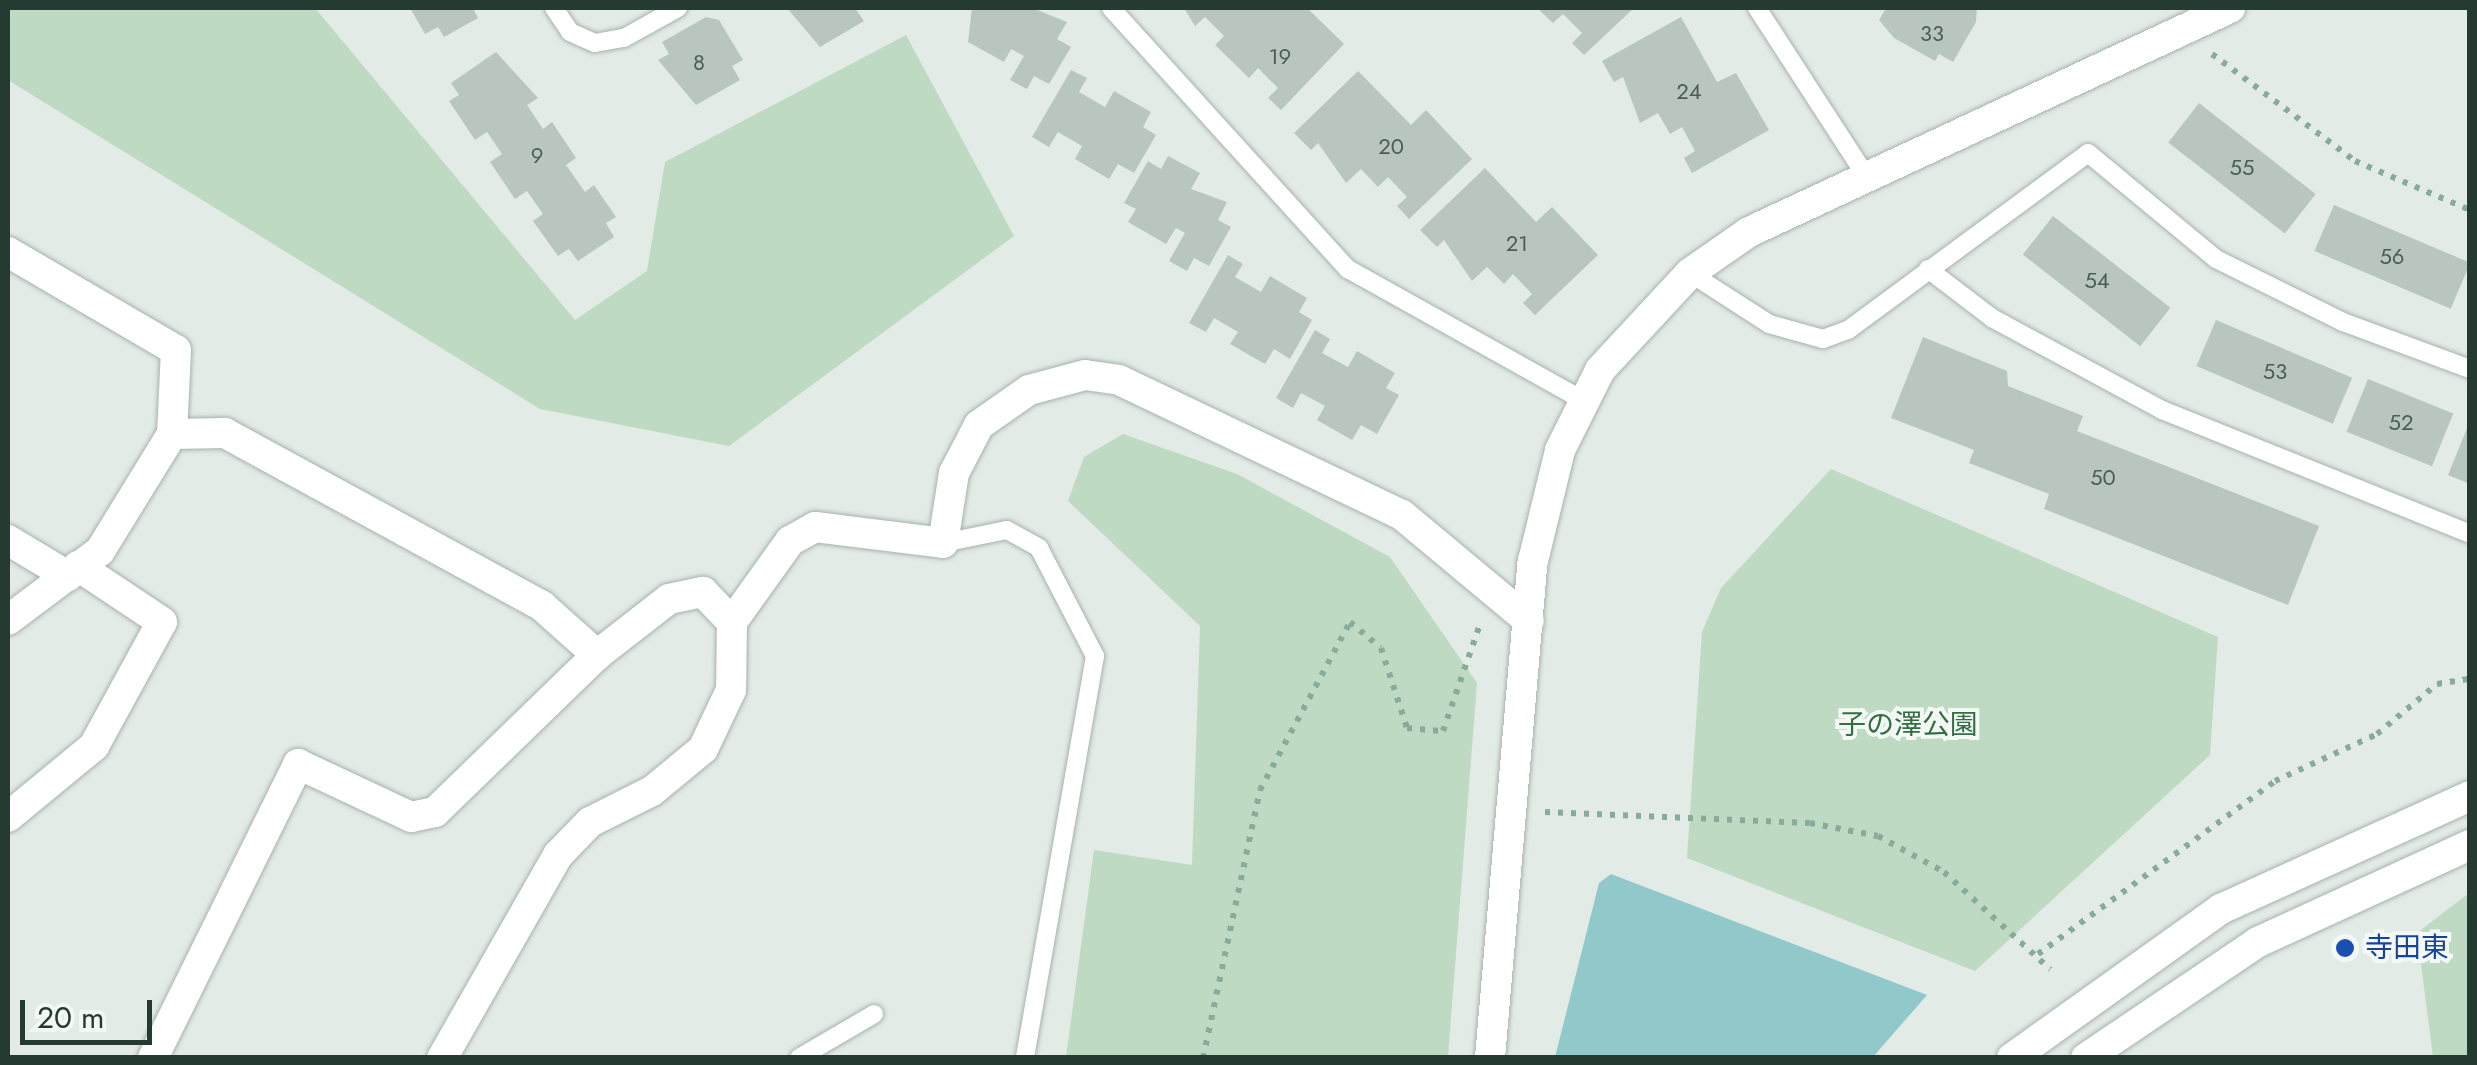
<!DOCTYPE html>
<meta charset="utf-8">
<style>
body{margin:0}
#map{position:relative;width:2477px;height:1065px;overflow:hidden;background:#e3ebe7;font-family:Jost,"Noto Sans JP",sans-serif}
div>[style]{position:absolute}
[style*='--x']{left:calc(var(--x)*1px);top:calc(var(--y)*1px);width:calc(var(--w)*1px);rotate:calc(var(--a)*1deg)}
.green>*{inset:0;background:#bedac2}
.water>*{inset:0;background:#91c9cb}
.building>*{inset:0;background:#b9c6bf;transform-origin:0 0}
.path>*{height:6px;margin-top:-3px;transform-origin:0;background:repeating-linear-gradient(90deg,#87ac9c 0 5px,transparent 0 13px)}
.roads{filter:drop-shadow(0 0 2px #a6b3ad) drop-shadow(0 0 2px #a6b3ad)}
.service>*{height:18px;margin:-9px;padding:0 9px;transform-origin:9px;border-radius:9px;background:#fff}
.minor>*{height:30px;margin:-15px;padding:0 15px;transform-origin:15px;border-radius:15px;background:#fff}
.tertiary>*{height:30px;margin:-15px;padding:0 15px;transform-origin:15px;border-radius:15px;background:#fff}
.dots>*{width:28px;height:28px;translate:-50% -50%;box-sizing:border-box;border:5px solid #f3f8f5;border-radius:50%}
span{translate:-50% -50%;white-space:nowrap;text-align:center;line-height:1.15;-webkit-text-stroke:8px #f3f8f5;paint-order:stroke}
.number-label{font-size:22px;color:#4a5e55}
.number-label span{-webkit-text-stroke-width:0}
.park-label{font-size:28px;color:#336e43}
.transit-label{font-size:28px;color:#164399}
.left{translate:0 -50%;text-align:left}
.frame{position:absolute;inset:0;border:10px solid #253b32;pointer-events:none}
.scale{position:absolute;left:20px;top:1000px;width:132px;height:45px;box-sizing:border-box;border:5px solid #253b32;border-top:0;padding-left:12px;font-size:30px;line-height:35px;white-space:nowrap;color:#253b32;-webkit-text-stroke:8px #f3f8f5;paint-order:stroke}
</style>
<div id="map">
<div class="green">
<i style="clip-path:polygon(8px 8px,315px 8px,575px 320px,647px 271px,665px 162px,906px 35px,1014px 236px,729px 446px,540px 409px,8px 80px)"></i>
<i style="clip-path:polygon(1123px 434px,1237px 474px,1390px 557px,1477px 683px,1448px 1057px,1066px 1057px,1094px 850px,1192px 865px,1200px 626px,1068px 501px,1084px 457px)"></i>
<i style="clip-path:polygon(1831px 469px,2218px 637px,2210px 755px,1975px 971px,1687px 858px,1702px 632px,1721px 588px)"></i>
<i style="clip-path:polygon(2469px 893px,2469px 1057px,2433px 1057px,2417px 933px)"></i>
</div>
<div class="water">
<i style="clip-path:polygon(1611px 874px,1927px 995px,1873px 1057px,1555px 1057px,1599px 883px)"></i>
</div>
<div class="building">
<i style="clip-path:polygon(410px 8px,473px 8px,478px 18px,444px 37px,438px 27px,425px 34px)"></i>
<i style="clip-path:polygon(787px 8px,855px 8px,864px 21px,820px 47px)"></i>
<i style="clip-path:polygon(972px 8px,1032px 8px,1067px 22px,1057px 39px,1071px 47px,1049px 84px,1034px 76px,1027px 89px,1010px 80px,1024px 56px,1011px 49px,1004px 62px,968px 42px)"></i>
<i style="clip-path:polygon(1184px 8px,1307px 8px,1344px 44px,1281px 110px,1268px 98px,1278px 88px,1258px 68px,1249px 78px,1215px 45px,1224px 36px,1205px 17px,1195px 26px)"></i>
<i style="clip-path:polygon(1537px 8px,1634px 8px,1584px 55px,1572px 43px,1582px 33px,1563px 14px,1553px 23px)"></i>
<i style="clip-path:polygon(1886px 8px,1977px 8px,1976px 22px,1953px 62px,1939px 54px,1935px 61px,1894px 38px,1879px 20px)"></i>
<i style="clip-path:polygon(706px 17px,719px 20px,743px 60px,732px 66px,740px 80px,696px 105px,658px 60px,669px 54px,662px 42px)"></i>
<i style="clip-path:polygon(1681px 17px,1717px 82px,1736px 73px,1769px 130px,1692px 173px,1684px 158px,1695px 151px,1682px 127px,1670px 134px,1658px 113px,1640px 123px,1623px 77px,1614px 82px,1602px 61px)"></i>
<i style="clip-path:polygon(496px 52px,538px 98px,527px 105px,543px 129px,552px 122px,576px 158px,566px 165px,585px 192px,594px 185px,616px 217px,606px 223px,614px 237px,578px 261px,569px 249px,558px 256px,533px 221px,543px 214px,527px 191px,515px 199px,490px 162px,502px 154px,487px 132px,475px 140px,449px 101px,459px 95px,451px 83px)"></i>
<i style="clip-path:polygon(1071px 70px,1087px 78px,1079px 92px,1105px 107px,1114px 91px,1151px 112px,1143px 127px,1156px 135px,1134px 173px,1118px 164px,1109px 179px,1075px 159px,1082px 146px,1058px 132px,1049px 147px,1032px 137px)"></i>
<i style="clip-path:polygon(1358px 71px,1411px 125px,1426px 110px,1472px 159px,1409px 219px,1397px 206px,1407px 197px,1388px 177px,1378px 187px,1361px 169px,1346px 183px,1318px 143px,1311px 150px,1294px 133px)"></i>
<i style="left:2199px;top:103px;width:148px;height:50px;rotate:38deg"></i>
<i style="clip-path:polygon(1168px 156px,1200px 173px,1191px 189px,1227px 202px,1218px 220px,1231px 227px,1209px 266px,1194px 258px,1187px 271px,1169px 261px,1185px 233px,1176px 228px,1166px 244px,1128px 222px,1136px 209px,1124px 203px,1148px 161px,1161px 169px)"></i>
<i style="clip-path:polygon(1485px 168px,1536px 222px,1552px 207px,1598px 255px,1535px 315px,1523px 303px,1532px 294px,1513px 274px,1504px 284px,1487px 267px,1472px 281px,1444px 240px,1437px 247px,1420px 230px)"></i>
<i style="left:2334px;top:205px;width:148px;height:50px;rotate:23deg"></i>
<i style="left:2053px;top:216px;width:149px;height:49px;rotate:38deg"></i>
<i style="clip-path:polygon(1228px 255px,1243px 264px,1235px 277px,1261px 292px,1270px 276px,1307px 298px,1299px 312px,1312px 320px,1290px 359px,1274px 349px,1265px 364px,1230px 344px,1238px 332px,1214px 318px,1206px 332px,1189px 323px)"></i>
<i style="left:2216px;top:320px;width:148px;height:50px;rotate:23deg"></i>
<i style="clip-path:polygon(1315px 330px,1330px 339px,1322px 353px,1348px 367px,1357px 351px,1395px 373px,1386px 388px,1399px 395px,1377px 434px,1361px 425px,1352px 440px,1317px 420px,1325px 406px,1301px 393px,1293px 408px,1276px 398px)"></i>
<i style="clip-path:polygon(1923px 337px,2007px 371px,2008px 386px,2083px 416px,2077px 431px,2319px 526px,2288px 605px,2044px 509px,2049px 494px,1969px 463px,1974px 450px,1891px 418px)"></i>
<i style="left:2368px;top:379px;width:92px;height:57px;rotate:22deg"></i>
<i style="clip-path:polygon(2470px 421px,2470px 484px,2448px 475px)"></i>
</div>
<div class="path">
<i style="--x:2212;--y:54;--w:179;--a:36.8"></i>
<i style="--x:2355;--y:161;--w:125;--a:23.1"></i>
<i style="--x:1545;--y:812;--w:265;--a:2.4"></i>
<i style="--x:1810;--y:823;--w:69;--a:10.8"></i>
<i style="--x:1878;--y:836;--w:75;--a:28.6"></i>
<i style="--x:1944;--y:872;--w:144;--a:42.5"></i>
<i style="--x:2038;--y:954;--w:293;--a:-36.1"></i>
<i style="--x:2275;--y:781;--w:112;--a:-24.7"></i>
<i style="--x:2377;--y:734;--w:78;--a:-39.8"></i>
<i style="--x:2437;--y:684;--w:33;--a:-9"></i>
<i style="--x:1203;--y:1058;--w:274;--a:-78"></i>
<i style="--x:1260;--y:790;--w:191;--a:-61.8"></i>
<i style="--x:1350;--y:622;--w:40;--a:40"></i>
<i style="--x:1381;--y:648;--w:84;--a:72"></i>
<i style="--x:1407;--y:728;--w:36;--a:5"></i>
<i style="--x:1443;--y:731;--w:110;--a:-70.9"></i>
</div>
<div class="roads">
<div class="service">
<i style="--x:554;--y:8;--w:29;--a:56"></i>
<i style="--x:570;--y:32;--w:27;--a:24"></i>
<i style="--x:595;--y:43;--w:29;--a:-10"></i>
<i style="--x:624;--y:38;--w:62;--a:-29.1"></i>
<i style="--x:1111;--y:8;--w:353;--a:47.8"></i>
<i style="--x:1348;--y:269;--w:267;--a:29.2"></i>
<i style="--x:1757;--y:8;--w:200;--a:57"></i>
<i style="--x:1928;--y:269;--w:81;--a:37.4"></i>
<i style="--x:1992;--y:318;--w:193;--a:28.4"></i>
<i style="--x:2162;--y:410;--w:332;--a:21.9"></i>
<i style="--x:1690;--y:273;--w:94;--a:32.8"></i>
<i style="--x:1769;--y:324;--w:56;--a:15.5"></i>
<i style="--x:1823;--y:339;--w:27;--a:-20"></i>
<i style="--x:1848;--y:330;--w:298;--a:-36.4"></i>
<i style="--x:2088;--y:153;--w:166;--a:39.6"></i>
<i style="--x:2216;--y:259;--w:142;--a:26.4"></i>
<i style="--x:2343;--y:322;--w:135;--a:20.3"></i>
<i style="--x:943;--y:543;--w:65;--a:-11.5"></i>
<i style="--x:1007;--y:530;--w:37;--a:29"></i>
<i style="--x:1039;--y:548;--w:122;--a:62.6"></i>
<i style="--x:1095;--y:656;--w:408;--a:99.9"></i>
<i style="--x:799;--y:1058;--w:87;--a:-30.4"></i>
</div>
<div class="minor">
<i style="--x:8;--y:252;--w:194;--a:30.3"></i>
<i style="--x:176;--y:350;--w:84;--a:92.7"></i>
<i style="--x:172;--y:434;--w:53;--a:-1.1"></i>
<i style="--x:225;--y:433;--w:361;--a:28.6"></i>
<i style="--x:542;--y:606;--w:74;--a:41.7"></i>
<i style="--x:8;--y:540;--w:70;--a:31"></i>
<i style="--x:732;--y:622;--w:100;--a:-54.4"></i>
<i style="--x:790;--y:541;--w:29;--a:-29"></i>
<i style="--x:815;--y:527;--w:129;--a:7.1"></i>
<i style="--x:943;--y:543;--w:71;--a:-81.1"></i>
<i style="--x:954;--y:473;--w:54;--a:-62.5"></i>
<i style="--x:979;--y:425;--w:61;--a:-35"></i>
<i style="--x:1029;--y:390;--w:58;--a:-15"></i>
<i style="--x:1085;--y:375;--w:34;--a:8"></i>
<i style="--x:1119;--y:380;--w:314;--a:25.5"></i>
<i style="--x:1402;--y:515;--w:165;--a:39.8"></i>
<i style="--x:8;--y:817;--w:112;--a:-39.5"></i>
<i style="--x:94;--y:746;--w:141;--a:-61.3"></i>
<i style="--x:162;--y:622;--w:101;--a:-146.3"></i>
<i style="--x:153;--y:1058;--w:328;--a:-63.7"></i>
<i style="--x:298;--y:764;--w:125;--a:25.1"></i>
<i style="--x:411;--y:817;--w:25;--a:-12"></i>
<i style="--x:435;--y:812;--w:226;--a:-44.1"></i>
<i style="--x:597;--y:655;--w:91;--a:-37.9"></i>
<i style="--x:669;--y:599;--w:35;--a:-12"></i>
<i style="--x:703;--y:592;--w:42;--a:46"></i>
<i style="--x:732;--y:622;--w:68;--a:90.8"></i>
<i style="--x:731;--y:690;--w:65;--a:115.4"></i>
<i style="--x:703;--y:749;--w:66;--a:140.5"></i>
<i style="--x:652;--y:791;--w:69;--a:153.4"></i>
<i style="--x:590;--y:822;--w:46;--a:134.1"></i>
<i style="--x:558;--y:855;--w:234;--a:119.7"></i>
</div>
<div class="tertiary">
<i style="--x:8;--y:620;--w:115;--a:-36.9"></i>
<i style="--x:100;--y:551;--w:137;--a:-58.4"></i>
<i style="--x:1490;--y:1058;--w:499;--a:-85.1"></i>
<i style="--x:1533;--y:561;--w:114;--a:-76.3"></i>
<i style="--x:1560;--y:450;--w:89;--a:-63.4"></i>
<i style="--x:1600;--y:370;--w:132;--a:-47.1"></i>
<i style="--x:1690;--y:273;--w:72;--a:-34.8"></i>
<i style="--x:1749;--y:232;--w:531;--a:-24.97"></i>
<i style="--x:2012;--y:1058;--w:257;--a:-35.5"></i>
<i style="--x:2221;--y:909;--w:273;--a:-24.4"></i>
<i style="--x:2086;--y:1058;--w:207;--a:-34"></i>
<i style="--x:2258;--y:942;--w:233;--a:-24.6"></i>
</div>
</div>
<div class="dots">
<i style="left:2345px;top:948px;background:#1a4fb4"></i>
</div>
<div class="number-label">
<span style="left:1932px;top:34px">33</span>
<span style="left:1280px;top:57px">19</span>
<span style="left:699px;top:63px">8</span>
<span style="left:1689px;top:92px">24</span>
<span style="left:1391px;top:147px">20</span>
<span style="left:537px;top:156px">9</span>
<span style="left:2242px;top:168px">55</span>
<span style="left:1517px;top:244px">21</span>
<span style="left:2392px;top:257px">56</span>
<span style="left:2097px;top:281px">54</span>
<span style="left:2275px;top:372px">53</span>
<span style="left:2401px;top:423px">52</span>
<span style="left:2103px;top:478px">50</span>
</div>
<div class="park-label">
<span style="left:1908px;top:725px">子の澤公園</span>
</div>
<div class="transit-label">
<span class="left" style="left:2365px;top:948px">寺田東</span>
</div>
<div class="frame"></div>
<div class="scale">20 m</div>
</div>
